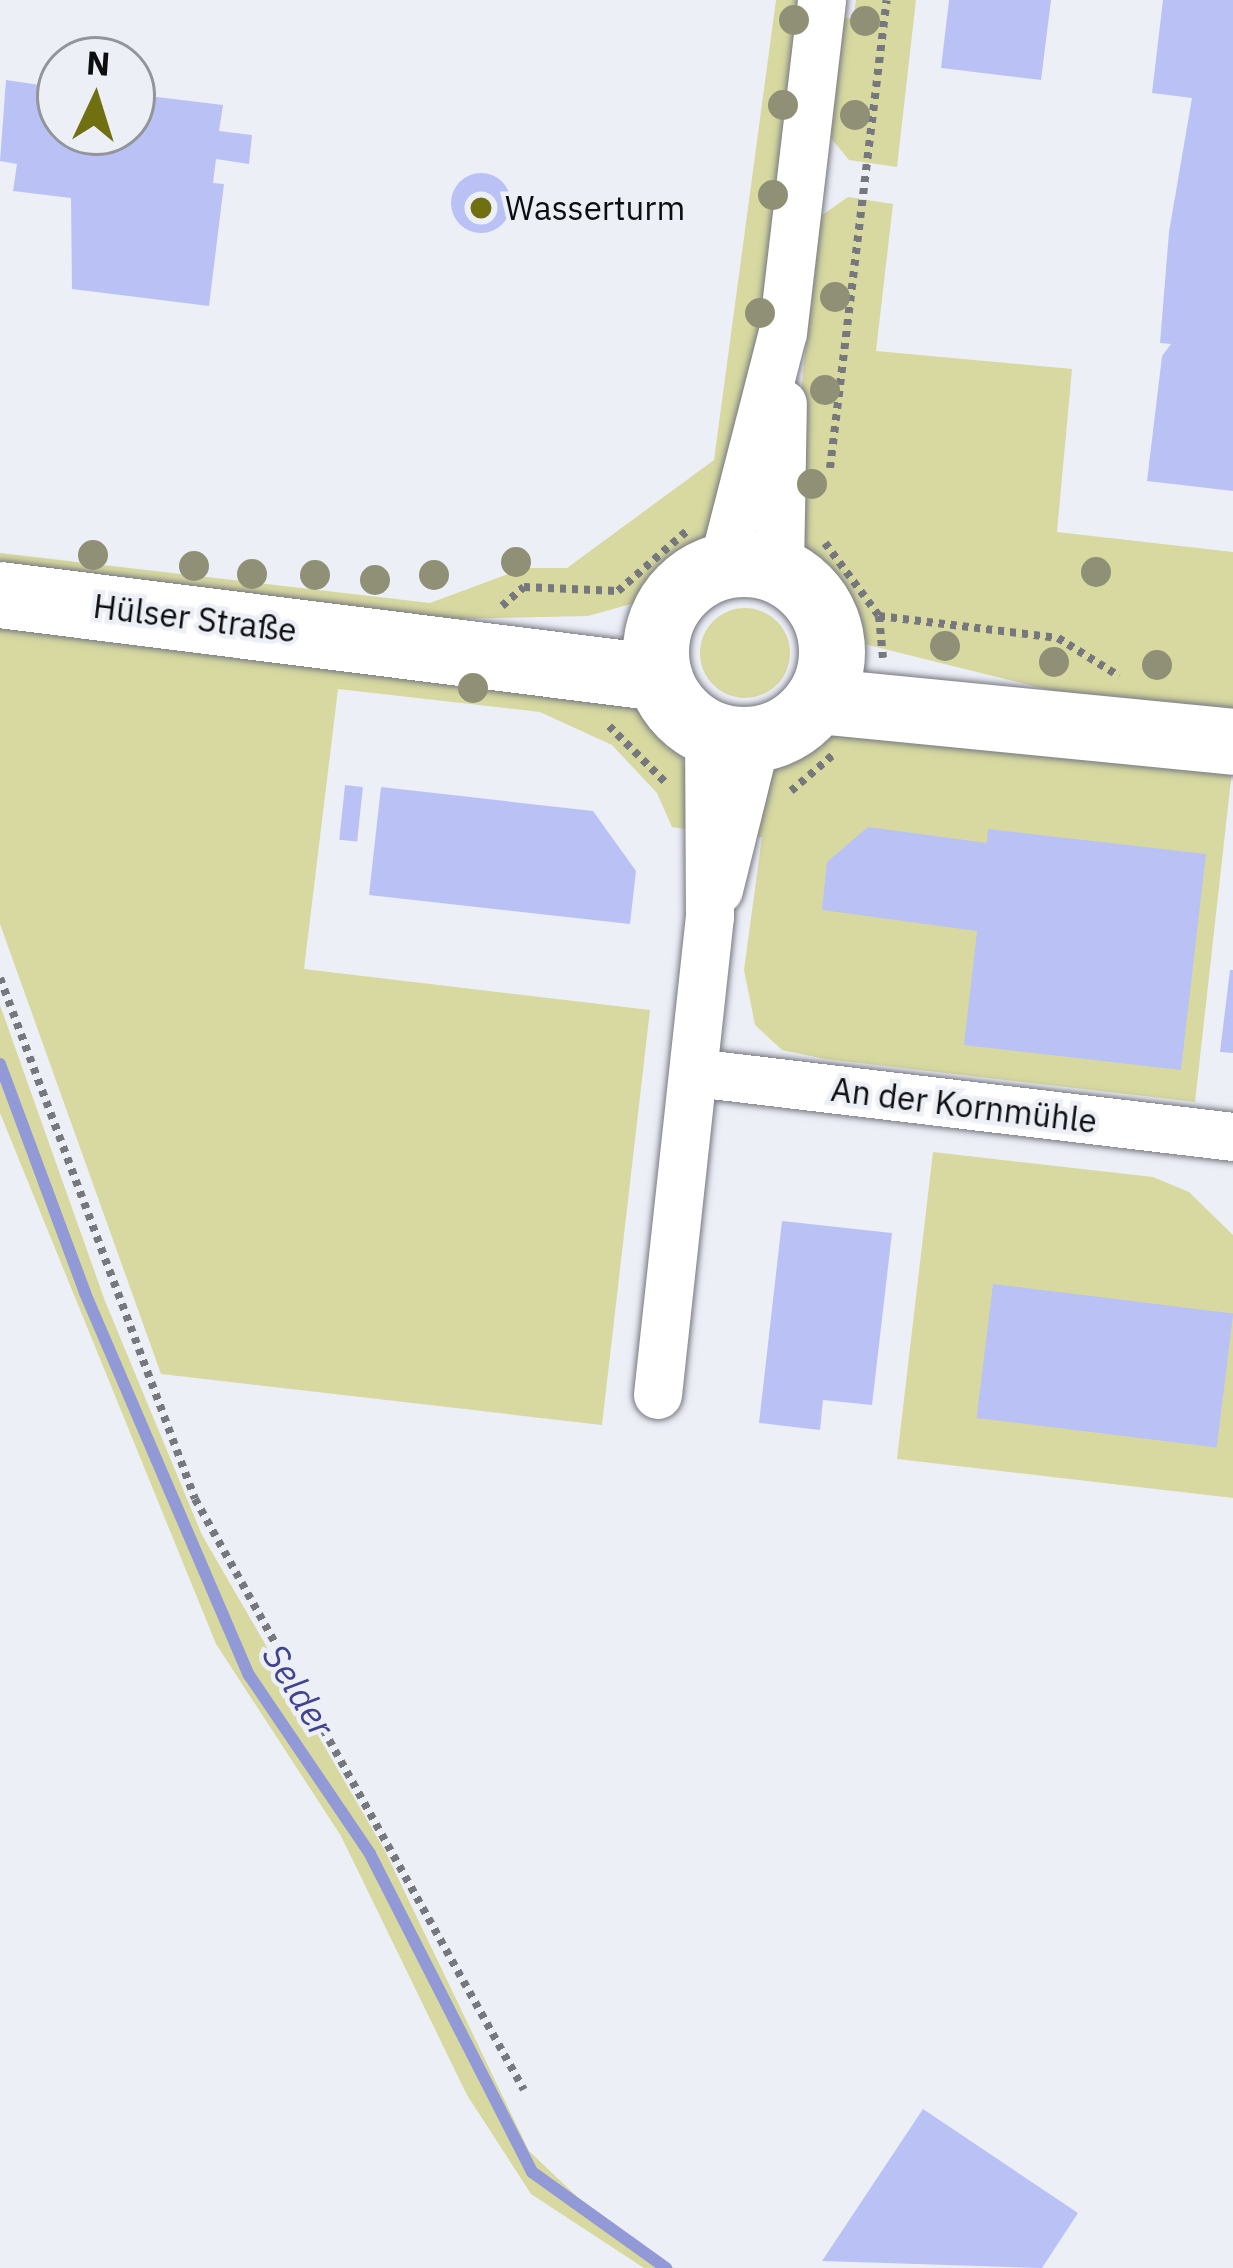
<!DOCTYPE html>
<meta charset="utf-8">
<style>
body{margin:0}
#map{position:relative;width:1233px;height:2268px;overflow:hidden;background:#edeff7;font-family:"IBM Plex Sans",sans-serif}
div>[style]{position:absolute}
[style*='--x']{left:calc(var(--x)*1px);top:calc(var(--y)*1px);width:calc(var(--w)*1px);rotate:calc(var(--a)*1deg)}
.green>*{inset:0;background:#d7d9a0}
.round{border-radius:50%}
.stream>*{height:12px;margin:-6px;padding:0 6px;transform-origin:6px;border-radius:6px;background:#9199d7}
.building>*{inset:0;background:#bac2f5;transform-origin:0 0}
.path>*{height:8px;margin-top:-4px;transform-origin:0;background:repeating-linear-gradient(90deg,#77787d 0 6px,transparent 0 12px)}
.roads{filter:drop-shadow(0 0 3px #777880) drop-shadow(0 0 3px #777880)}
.minor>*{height:48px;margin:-24px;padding:0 24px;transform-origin:24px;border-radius:24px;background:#fff}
.secondary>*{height:66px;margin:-33px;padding:0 33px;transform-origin:33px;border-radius:33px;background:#fff}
.secondary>.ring{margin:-33px;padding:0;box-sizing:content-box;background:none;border:66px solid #fff;border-radius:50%}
.trees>*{width:30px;height:30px;margin:-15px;border-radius:50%;background:#8f9075}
.dots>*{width:33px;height:33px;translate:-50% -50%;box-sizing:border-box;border:6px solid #edeff7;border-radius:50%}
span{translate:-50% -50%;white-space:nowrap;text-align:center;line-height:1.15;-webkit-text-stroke:9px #edeff7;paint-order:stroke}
.poi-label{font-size:33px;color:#0c0d0f}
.left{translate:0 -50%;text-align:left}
.street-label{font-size:33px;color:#0c0d0f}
.water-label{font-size:36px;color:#40438e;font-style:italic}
.north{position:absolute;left:36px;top:36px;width:120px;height:120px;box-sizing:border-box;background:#edeff7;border:3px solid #93959a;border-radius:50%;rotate:4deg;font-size:33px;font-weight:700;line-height:48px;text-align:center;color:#0c0d0f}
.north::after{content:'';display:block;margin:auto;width:42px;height:54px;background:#707013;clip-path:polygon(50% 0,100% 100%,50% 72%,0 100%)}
</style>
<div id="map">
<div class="green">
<i style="clip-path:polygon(776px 0,804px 0,772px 281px,712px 542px,645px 600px,588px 616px,406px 620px,0 570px,0 553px,430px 603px,524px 568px,567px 568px,714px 460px)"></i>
<i style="clip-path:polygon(856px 0,916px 0,897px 167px,849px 160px,825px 131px,837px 17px,853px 19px)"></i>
<i style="clip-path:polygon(848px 197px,893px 204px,876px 351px,1072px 369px,1057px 532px,1233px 552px,1233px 718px,1098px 702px,860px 643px,797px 547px,790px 508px,818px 218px)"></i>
<i class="round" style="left:700px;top:608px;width:90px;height:90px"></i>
<i style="clip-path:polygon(0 616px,617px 689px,664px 720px,692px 782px,691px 830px,672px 827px,657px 793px,612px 745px,540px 712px,338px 689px,304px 969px,650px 1010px,602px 1425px,161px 1374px,0 924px)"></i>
<i style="clip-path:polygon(842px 722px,1233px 762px,1195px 1102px,825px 1059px,782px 1050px,755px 1025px,744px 970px,762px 837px,750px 836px,764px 778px)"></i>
<i style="clip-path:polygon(0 1005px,105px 1301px,202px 1535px,385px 1851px,529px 2151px,610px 2228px,674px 2268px,644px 2268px,531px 2194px,467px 2095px,341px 1836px,216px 1644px,0 1113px)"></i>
<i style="clip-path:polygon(933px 1152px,1153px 1177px,1189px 1192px,1233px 1235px,1233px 1498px,897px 1459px)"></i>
</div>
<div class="stream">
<i style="--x:0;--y:1064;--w:244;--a:69.6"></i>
<i style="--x:85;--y:1293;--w:416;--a:66.8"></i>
<i style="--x:249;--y:1675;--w:216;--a:55.9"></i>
<i style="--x:370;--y:1854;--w:357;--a:63"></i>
<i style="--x:532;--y:2172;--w:165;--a:35.6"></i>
</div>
<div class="building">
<i style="clip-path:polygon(949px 0,1051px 0,1041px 80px,941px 68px)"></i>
<i style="clip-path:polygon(1163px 0,1233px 0,1233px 491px,1147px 481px,1162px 356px,1171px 344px,1160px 343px,1169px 232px,1192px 98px,1152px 93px)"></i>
<i style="clip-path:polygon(6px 80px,60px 88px,60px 132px,132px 132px,132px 94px,223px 105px,219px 131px,252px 135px,249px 164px,216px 159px,213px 183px,224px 184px,209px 306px,72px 289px,71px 198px,13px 191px,17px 164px,0 161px)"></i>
<i class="round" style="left:451px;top:173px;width:60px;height:60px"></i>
<i style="left:345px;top:785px;width:18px;height:55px;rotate:6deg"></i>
<i style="clip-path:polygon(381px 787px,593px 811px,636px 871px,630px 924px,369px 895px)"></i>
<i style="clip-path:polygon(868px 827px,987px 843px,988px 829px,1206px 854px,1181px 1070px,964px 1045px,977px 931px,822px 910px,827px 862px)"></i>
<i style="clip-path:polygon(1230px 970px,1233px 970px,1233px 1053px,1220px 1052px)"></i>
<i style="clip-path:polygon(782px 1221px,892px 1233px,872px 1405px,823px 1400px,820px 1430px,759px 1423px)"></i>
<i style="left:993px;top:1284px;width:242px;height:135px;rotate:7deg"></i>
<i style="clip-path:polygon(923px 2109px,1078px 2213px,1042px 2268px,822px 2261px)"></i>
</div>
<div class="path">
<i style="--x:830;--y:468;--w:471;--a:-83.1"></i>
<i style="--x:825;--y:543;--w:91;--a:53.5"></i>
<i style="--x:879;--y:616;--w:180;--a:7"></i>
<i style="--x:1058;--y:638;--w:72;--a:31.9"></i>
<i style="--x:502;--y:606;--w:29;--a:-41"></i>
<i style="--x:524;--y:587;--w:94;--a:2.4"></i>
<i style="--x:618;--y:591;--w:93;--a:-41.1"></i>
<i style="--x:879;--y:616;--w:42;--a:84.6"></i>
<i style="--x:609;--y:726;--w:81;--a:45"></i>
<i style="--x:791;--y:791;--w:57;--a:-40.7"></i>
<i style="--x:0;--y:978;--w:556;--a:69.48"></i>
<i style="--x:195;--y:1499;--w:676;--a:60.9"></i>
</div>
<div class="roads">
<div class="minor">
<i style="--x:723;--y:566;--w:241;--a:-75.6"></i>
<i style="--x:783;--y:333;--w:335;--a:-83.3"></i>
<i style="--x:780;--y:570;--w:166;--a:-89"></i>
<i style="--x:719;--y:890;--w:154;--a:-76.1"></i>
<i style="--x:695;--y:1073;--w:542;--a:6.78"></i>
<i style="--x:658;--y:1395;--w:481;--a:-83.8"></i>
<i style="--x:710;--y:917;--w:184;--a:-90.3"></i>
</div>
<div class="secondary">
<i class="ring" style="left:656px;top:564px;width:110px;height:110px"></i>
<i style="--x:0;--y:595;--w:665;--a:7.17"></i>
<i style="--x:818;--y:701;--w:417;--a:5.6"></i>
</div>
</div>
<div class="trees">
<i style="left:794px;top:20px"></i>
<i style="left:865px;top:21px"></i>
<i style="left:783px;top:105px"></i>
<i style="left:855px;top:115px"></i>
<i style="left:773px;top:195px"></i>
<i style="left:835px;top:297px"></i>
<i style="left:760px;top:313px"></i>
<i style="left:825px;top:390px"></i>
<i style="left:812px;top:484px"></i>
<i style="left:93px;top:555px"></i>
<i style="left:516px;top:562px"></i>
<i style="left:194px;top:566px"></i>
<i style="left:1096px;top:572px"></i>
<i style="left:252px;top:574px"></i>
<i style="left:315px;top:575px"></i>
<i style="left:434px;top:575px"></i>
<i style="left:375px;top:580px"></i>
<i style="left:945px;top:646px"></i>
<i style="left:1054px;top:662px"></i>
<i style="left:1157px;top:665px"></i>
<i style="left:473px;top:688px"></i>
</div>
<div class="dots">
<i style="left:481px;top:208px;background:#707013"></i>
</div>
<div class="poi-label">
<span class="left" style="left:505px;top:208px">Wasserturm</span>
</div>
<div class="street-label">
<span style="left:195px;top:618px;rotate:7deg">Hülser Straße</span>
<span style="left:964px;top:1105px;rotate:7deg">An der Kornmühle</span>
</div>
<div class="water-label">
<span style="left:299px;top:1690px;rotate:58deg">Selder</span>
</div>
<div class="north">N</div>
</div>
